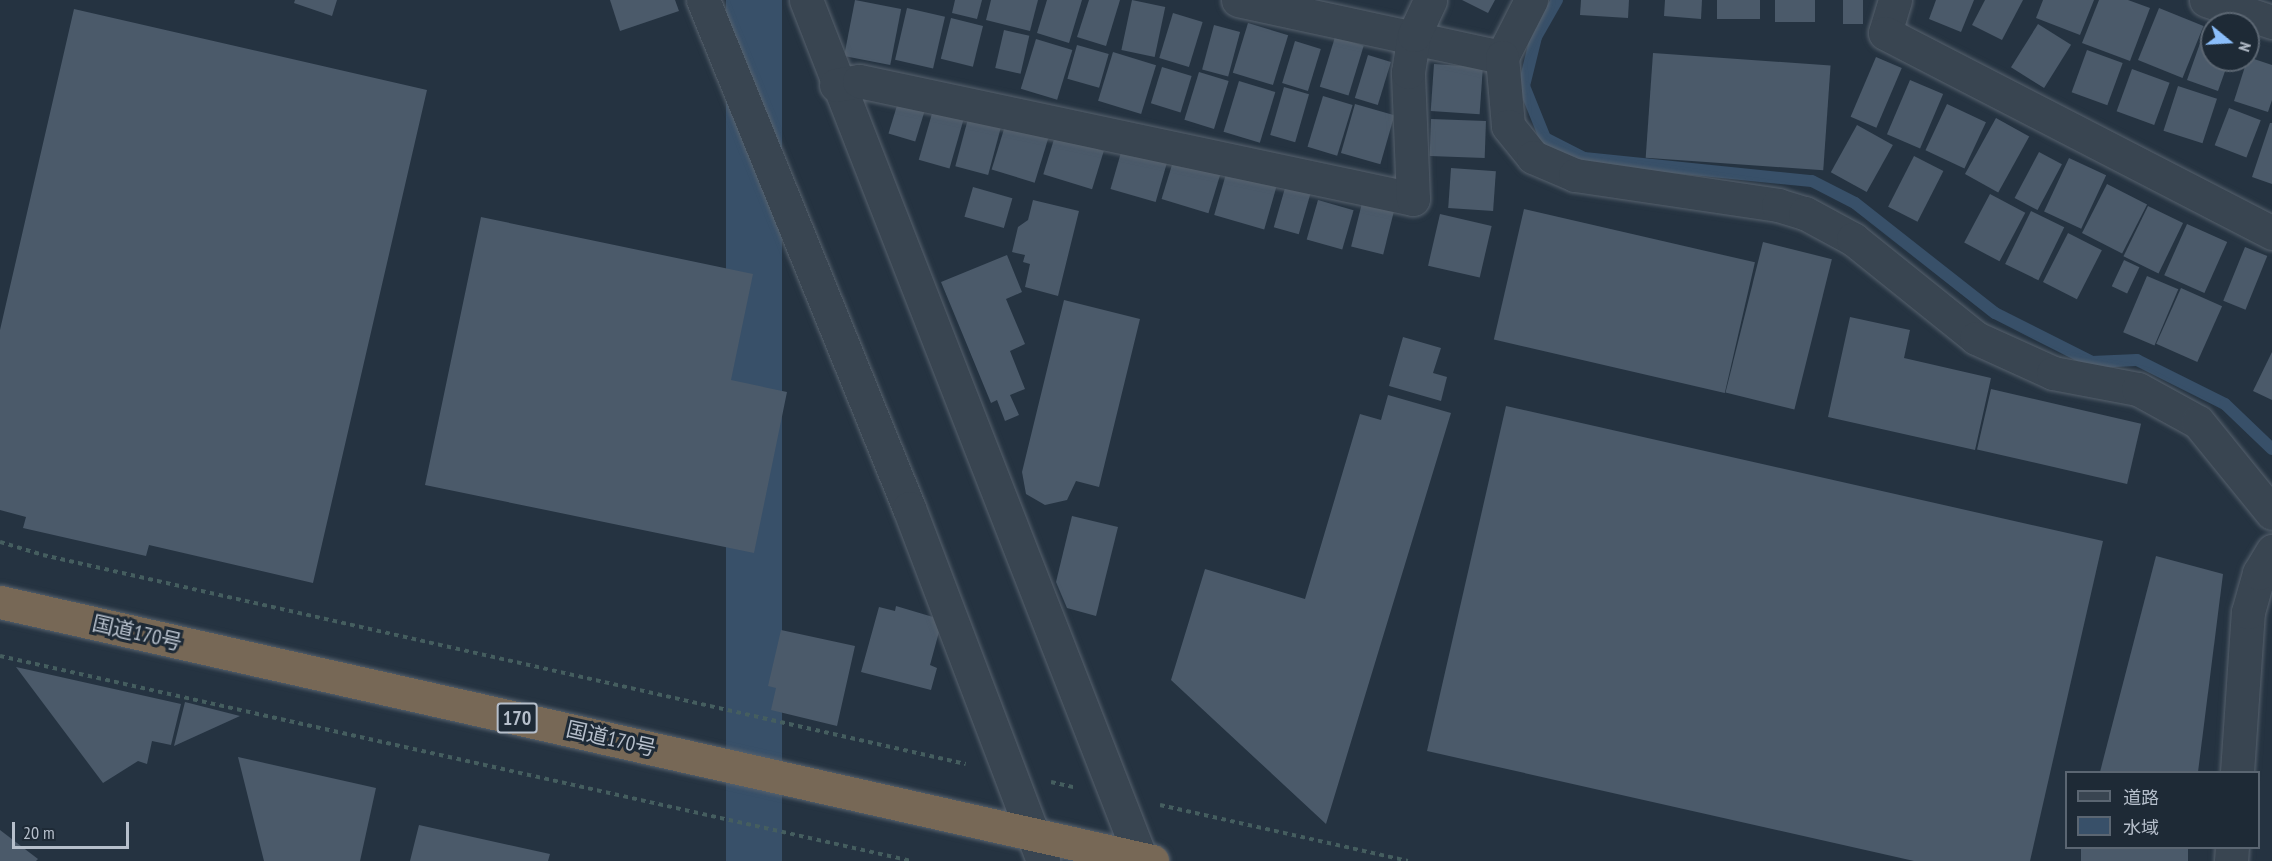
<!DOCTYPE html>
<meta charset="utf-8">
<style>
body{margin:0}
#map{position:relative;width:2272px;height:861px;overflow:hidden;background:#253341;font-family:"PT Sans Narrow","Noto Sans JP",sans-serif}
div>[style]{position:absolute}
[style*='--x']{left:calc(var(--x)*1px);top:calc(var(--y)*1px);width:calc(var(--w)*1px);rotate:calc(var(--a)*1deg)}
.water>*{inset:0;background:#385069;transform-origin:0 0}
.stream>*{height:12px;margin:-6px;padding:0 6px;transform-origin:6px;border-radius:6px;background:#385069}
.building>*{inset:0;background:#4b5a6a;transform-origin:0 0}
.path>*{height:4px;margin-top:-2px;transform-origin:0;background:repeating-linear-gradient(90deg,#455e5f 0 4.5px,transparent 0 9px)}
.roads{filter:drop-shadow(0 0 2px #57626e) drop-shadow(0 0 2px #57626e)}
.street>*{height:33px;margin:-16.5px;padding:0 16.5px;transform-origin:16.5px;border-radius:16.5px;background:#394551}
.highway>*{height:33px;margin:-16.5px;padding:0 16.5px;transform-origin:16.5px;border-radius:16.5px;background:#776856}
span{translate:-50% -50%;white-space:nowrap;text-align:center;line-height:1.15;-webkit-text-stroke:6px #1e2a36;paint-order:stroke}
.shield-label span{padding:2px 4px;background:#1e2a36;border:2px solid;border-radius:4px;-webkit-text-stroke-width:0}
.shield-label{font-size:20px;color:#b6bfcb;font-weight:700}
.street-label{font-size:21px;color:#b6bfcb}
.legend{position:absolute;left:2065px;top:771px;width:195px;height:78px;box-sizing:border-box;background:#1e2a36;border:2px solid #5b6672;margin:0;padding:8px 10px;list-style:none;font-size:18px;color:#b6bfcb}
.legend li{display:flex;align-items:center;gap:12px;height:30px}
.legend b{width:30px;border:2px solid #5b6672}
.north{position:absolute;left:2200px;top:12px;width:60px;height:60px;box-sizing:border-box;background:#1e2a36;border:2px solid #5b6672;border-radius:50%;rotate:108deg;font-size:16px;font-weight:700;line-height:24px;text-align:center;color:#b6bfcb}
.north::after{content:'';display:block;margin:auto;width:21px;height:27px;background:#8bbefb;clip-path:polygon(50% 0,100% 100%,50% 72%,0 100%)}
.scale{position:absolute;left:12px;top:822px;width:117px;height:27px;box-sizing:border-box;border:3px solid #b6bfcb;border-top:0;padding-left:8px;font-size:18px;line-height:21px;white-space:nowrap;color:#b6bfcb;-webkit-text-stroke:4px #1e2a36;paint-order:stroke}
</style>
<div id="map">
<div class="water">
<i style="left:726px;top:0;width:56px;height:929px"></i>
</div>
<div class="stream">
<i style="--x:1557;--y:0;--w:43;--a:119.6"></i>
<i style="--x:1536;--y:37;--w:50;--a:103.8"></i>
<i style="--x:1524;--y:86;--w:56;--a:68"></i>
<i style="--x:1545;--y:138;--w:44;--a:27.1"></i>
<i style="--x:1584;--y:158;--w:229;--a:5.8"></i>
<i style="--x:1812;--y:181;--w:48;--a:27.1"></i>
<i style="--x:1855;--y:203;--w:178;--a:38.2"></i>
<i style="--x:1995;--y:313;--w:109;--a:26.8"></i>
<i style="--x:2092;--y:362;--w:45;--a:-2.5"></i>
<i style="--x:2137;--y:360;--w:98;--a:26.6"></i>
<i style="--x:2225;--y:404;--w:65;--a:43.8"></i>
</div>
<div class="building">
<i style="clip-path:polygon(295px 0,337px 0,332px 16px,294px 3px)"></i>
<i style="clip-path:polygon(610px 0,675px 0,679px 11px,620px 31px)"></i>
<i style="left:855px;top:0;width:47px;height:57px;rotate:11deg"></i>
<i style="clip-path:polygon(955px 0,982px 0,977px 19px,952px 13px)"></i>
<i style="clip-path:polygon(991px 0,1038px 0,1030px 31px,986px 20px)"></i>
<i style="clip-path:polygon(1047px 0,1082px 0,1069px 43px,1037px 33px)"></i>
<i style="clip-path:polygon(1089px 0,1120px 0,1106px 46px,1077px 37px)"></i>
<i style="left:1132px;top:0;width:34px;height:51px;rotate:12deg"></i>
<i style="clip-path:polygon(1462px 0,1495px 0,1488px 13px)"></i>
<i style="clip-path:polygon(1581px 0,1629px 0,1628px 18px,1580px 15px)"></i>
<i style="clip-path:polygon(1665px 0,1702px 0,1701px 19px,1664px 16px)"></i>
<i style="left:1717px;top:0;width:43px;height:19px"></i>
<i style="left:1775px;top:0;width:40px;height:22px"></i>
<i style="left:1843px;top:0;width:20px;height:24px"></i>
<i style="clip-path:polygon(1936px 0,1974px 0,1961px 32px,1929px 19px)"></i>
<i style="clip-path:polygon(1985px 0,2023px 0,2002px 40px,1972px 25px)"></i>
<i style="clip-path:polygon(2043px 0,2094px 0,2080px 35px,2036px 18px)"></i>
<i style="clip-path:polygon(2099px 0,2128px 0,2150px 8px,2130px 61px,2082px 43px)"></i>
<i style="left:907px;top:8px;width:39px;height:53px;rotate:13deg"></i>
<i style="left:2159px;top:8px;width:48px;height:56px;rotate:22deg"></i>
<i style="clip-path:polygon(74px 9px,427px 90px,313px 583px,149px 545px,146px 556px,23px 528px,26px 517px,0 510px,0 330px)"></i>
<i style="left:1173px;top:13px;width:31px;height:47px;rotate:17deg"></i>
<i style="left:951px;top:18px;width:33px;height:42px;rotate:14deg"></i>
<i style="left:1248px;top:23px;width:42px;height:52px;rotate:17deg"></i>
<i style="left:2038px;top:24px;width:39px;height:51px;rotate:32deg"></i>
<i style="left:1214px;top:25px;width:27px;height:46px;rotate:15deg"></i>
<i style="left:1004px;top:30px;width:26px;height:39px;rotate:13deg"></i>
<i style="clip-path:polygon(2204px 32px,2212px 35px,2212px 60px,2229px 60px,2218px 91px,2187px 80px)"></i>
<i style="left:1335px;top:37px;width:30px;height:52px;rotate:17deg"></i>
<i style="left:1036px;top:39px;width:38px;height:52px;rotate:17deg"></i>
<i style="left:1295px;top:41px;width:27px;height:44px;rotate:17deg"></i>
<i style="left:1077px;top:45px;width:33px;height:35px;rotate:16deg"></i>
<i style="left:2087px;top:50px;width:38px;height:45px;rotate:20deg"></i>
<i style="left:1113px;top:52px;width:45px;height:51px;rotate:17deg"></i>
<i style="left:1653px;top:53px;width:178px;height:105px;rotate:4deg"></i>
<i style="left:1368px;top:55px;width:24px;height:45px;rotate:17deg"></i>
<i style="left:1876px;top:57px;width:28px;height:65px;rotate:23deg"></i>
<i style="clip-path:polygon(2248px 57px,2272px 65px,2272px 100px,2268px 112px,2234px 101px)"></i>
<i style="left:1434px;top:64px;width:49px;height:47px;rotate:4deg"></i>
<i style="left:1162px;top:67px;width:31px;height:38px;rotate:17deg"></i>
<i style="left:2132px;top:69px;width:40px;height:45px;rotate:20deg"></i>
<i style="left:1199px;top:72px;width:31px;height:50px;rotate:17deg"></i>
<i style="left:1910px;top:80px;width:36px;height:59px;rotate:23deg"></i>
<i style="left:1239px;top:81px;width:38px;height:53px;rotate:17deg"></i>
<i style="left:2178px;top:86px;width:41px;height:47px;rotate:18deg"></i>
<i style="left:1284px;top:87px;width:26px;height:50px;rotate:16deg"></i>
<i style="left:1323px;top:96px;width:31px;height:53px;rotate:17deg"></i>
<i style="left:899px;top:99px;width:28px;height:36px;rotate:17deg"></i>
<i style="left:935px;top:103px;width:32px;height:59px;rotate:16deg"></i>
<i style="left:1355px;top:104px;width:41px;height:51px;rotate:16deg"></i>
<i style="left:1947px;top:104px;width:43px;height:51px;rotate:25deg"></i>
<i style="left:2229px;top:108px;width:34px;height:40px;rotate:21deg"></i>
<i style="left:969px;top:115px;width:34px;height:53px;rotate:15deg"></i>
<i style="left:1008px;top:116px;width:45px;height:56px;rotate:17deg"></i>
<i style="left:1996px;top:118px;width:38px;height:64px;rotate:29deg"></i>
<i style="left:1431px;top:119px;width:55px;height:37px;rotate:2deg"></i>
<i style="clip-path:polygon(2270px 123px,2272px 123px,2272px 184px,2252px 177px)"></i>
<i style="left:1857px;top:125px;width:41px;height:54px;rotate:29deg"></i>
<i style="left:1055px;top:136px;width:51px;height:40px;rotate:17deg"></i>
<i style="left:1124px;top:142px;width:47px;height:49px;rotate:16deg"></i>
<i style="left:2039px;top:152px;width:26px;height:52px;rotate:28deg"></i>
<i style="left:1175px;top:155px;width:49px;height:46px;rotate:17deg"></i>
<i style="left:1914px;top:156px;width:33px;height:57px;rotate:27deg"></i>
<i style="left:2069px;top:158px;width:41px;height:59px;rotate:25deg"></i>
<i style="left:1228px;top:167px;width:52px;height:50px;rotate:16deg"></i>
<i style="left:1451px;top:168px;width:45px;height:40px;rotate:4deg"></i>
<i style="left:1287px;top:181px;width:26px;height:48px;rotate:16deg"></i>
<i style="left:2107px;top:184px;width:45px;height:55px;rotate:27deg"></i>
<i style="left:973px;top:187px;width:41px;height:31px;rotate:16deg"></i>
<i style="left:1990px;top:194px;width:40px;height:55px;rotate:28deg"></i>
<i style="left:1363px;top:199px;width:33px;height:49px;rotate:14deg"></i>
<i style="clip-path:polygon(1033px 200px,1079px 211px,1058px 296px,1025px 287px,1030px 264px,1023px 262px,1025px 255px,1012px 252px,1018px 227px,1028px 220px)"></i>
<i style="left:1318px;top:200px;width:37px;height:41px;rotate:16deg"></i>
<i style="left:2148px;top:206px;width:39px;height:56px;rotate:26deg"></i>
<i style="left:1524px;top:209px;width:237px;height:134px;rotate:13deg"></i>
<i style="left:2031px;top:211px;width:37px;height:59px;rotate:26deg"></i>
<i style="left:1440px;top:214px;width:53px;height:53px;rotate:13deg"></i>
<i style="clip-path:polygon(481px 217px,753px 274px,731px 380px,787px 392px,754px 553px,425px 485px)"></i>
<i style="left:2187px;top:224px;width:44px;height:56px;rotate:24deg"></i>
<i style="left:2068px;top:233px;width:38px;height:55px;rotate:27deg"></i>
<i style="left:1763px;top:242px;width:71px;height:155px;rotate:14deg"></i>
<i style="left:2245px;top:247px;width:24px;height:58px;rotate:22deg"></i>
<i style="clip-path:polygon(1007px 255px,1022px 292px,1006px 299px,1025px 344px,1010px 351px,1025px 389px,1010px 395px,1019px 415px,1005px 421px,997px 400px,991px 403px,941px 282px)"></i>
<i style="left:2124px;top:260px;width:17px;height:29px;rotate:25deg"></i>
<i style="left:2147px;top:276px;width:34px;height:61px;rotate:23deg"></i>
<i style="left:2181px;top:288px;width:45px;height:61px;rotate:24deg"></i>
<i style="clip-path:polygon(1064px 300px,1140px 319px,1099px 487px,1076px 481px,1067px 500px,1045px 505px,1026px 494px,1022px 472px)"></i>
<i style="clip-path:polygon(1850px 317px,1910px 330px,1904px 358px,1991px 378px,1975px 450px,1828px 417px)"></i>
<i style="clip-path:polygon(1403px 337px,1441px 348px,1433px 373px,1447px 377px,1441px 401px,1389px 386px)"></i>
<i style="clip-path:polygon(2272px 352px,2272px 400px,2253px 391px)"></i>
<i style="left:1991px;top:389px;width:154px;height:62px;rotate:13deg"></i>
<i style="clip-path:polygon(1388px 395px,1451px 413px,1326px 824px,1171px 680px,1205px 569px,1305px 599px,1360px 414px,1381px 420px)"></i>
<i style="clip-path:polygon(1506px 406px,2103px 541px,2030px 861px,1914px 861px,1427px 751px)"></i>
<i style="clip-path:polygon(1072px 516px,1118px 527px,1096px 616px,1067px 608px,1056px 582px)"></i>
<i style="clip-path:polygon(2156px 556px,2223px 574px,2198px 772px,2100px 772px)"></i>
<i style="clip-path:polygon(896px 606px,933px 617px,939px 632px,930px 665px,937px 668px,931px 690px,861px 672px,879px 607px,895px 611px)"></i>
<i style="clip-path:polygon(781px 630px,855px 646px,837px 726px,771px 710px,776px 688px,768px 686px)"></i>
<i style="clip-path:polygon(16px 667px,181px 704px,171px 745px,152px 741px,147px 764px,138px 761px,103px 783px)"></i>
<i style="clip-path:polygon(185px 702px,240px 716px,174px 746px)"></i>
<i style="clip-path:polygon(238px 757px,376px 788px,360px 861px,264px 861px)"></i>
<i style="clip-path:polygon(419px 825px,550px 854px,548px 861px,410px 861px)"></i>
<i style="clip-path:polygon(0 830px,38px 859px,36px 861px,0 861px)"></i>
<i style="left:2081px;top:848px;width:107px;height:14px"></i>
</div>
<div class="path">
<i style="--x:0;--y:542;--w:45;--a:16.8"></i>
<i style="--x:43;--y:555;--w:946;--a:12.76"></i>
<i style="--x:0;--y:656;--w:935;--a:12.67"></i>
<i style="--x:1051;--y:782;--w:23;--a:13"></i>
<i style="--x:1160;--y:805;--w:254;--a:12.7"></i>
</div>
<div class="roads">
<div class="street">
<i style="--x:703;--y:0;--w:548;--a:67.93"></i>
<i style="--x:909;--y:508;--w:378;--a:69.2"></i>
<i style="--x:806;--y:0;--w:922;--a:68.69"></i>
<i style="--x:1238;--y:0;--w:270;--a:12.2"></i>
<i style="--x:1531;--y:0;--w:64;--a:117"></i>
<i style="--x:1502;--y:57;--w:69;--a:85"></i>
<i style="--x:1508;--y:126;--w:40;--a:51"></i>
<i style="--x:1533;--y:157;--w:46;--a:23.2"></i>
<i style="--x:1575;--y:175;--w:205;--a:8.4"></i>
<i style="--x:1778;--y:205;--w:28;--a:17"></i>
<i style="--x:1805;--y:213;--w:55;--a:28.4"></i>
<i style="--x:1853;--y:239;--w:158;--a:38.8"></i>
<i style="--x:1976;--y:338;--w:85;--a:24.4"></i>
<i style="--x:2053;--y:373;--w:86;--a:10.7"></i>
<i style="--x:2138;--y:389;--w:68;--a:28.8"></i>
<i style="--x:2198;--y:422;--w:117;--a:50.9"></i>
<i style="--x:1895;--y:0;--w:34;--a:107"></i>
<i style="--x:1885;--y:33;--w:436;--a:27.3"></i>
<i style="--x:2206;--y:0;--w:70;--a:18.4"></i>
<i style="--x:836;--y:85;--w:23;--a:-10"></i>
<i style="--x:859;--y:81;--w:566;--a:12.02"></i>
<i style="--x:1413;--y:199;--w:127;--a:-92.3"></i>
<i style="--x:1408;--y:72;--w:37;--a:-81"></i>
<i style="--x:1414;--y:35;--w:38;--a:-65"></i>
<i style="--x:2237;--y:772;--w:160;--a:-86.1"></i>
<i style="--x:2248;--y:612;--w:41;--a:-74.2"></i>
<i style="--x:2259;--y:573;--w:26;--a:-59"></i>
<i style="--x:2231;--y:861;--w:13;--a:-86"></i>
</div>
<div class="highway">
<i style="--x:0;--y:602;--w:1181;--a:12.67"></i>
</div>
</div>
<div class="shield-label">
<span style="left:517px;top:718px">170</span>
</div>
<div class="street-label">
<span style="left:137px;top:633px;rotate:13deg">国道170号</span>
<span style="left:611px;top:739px;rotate:13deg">国道170号</span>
</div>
<ul class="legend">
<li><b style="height:8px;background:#394551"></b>道路</li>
<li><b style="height:16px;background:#385069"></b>水域</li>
</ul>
<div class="north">N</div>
<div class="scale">20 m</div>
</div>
